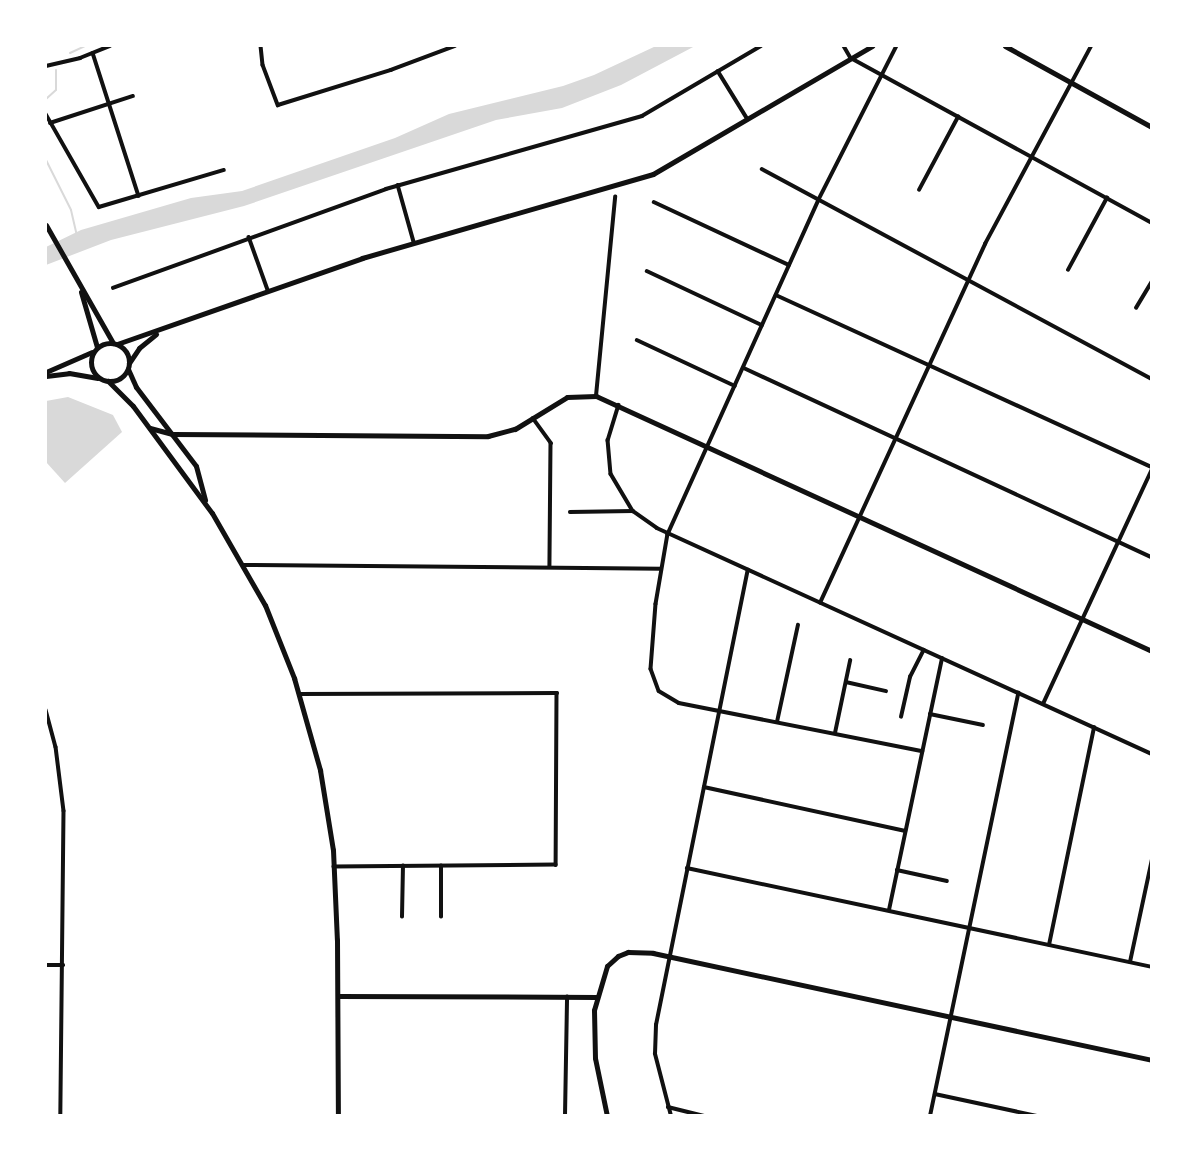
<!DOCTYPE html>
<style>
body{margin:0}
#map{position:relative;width:1197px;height:1161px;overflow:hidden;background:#fff;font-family:"Roboto Condensed",sans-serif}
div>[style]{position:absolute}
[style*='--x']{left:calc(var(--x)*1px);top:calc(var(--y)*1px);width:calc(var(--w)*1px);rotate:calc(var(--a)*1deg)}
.water>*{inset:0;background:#d9d9d9}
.stream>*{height:2px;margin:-1px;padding:0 1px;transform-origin:1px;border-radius:1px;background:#d9d9d9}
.minor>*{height:3.5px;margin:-1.75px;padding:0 1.75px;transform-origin:1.75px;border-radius:1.75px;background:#111}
.tertiary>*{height:5px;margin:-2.5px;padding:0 2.5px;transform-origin:2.5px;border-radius:2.5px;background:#111}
.secondary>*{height:5px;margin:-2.5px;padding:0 2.5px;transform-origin:2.5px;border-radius:2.5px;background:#111}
.secondary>.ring{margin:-2.5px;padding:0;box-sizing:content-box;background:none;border:5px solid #111;border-radius:50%}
span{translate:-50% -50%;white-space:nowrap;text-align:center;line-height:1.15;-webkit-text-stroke:5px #fff;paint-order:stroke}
.frame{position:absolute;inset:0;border:47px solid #fff;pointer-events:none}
</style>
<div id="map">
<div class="water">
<i style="clip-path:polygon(656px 46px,695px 46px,621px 85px,562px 108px,496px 120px,244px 206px,111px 240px,46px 265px,46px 247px,81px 230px,191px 198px,242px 191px,395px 138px,449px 114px,563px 86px,594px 75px)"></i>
<i style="clip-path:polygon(68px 397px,113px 415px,122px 432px,65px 483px,46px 462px,46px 401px)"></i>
</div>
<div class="stream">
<i style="--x:70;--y:53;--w:17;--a:-25"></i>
<i style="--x:46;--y:99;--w:13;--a:-42"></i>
<i style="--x:56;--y:90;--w:20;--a:-90"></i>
<i style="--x:46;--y:160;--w:56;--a:63.4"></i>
<i style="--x:71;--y:210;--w:23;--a:77"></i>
</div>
<div class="minor">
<i style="--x:261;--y:46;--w:19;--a:84"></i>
<i style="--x:263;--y:65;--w:43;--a:69.4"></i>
<i style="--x:278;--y:105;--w:118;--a:-17.2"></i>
<i style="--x:391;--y:70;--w:68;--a:-20.6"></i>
<i style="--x:844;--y:46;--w:14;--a:60"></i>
<i style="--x:851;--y:58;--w:343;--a:28.7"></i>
<i style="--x:897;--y:46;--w:173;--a:116.9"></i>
<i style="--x:819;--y:200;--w:367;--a:114.3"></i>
<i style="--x:668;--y:534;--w:71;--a:99.7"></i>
<i style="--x:656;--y:604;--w:65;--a:94.4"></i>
<i style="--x:651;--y:669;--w:23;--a:70"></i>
<i style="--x:659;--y:691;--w:23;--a:31"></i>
<i style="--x:679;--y:703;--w:248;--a:11.2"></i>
<i style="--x:93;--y:53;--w:150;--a:72.2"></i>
<i style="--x:46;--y:66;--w:35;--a:-13"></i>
<i style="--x:80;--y:58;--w:32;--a:-22"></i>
<i style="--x:718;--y:71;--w:55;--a:58.3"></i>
<i style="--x:46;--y:114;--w:107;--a:60.3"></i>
<i style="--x:99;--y:207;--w:130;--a:-16.5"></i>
<i style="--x:50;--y:123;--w:87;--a:-18"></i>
<i style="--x:762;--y:169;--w:443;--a:28.3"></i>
<i style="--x:398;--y:185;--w:59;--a:74.3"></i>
<i style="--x:919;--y:190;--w:83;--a:-61.9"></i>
<i style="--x:654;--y:202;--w:149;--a:25"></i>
<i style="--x:249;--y:237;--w:56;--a:70.3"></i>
<i style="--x:1068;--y:270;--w:82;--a:-61.6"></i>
<i style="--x:647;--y:271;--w:127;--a:25.2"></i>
<i style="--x:113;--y:288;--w:290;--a:-19.9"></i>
<i style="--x:386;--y:189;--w:266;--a:-15.9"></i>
<i style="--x:642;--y:116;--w:138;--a:-30.5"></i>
<i style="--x:776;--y:295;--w:413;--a:24.6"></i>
<i style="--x:1136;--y:308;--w:31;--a:-59"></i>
<i style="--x:637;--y:340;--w:108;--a:25.1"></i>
<i style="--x:744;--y:368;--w:450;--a:24.9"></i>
<i style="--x:596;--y:396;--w:200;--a:-84.5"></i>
<i style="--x:619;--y:405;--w:37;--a:107"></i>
<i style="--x:608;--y:440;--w:34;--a:85"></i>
<i style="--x:611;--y:474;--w:43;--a:59.3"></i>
<i style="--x:633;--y:511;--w:29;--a:35"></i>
<i style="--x:657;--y:528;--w:544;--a:24.54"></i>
<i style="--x:533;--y:418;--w:31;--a:54"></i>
<i style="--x:551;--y:443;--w:123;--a:90.5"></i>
<i style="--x:570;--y:512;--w:63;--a:-0.9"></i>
<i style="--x:244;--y:565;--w:417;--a:0.5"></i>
<i style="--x:820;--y:603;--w:395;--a:-65.3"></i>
<i style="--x:985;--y:244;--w:225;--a:-61.8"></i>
<i style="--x:846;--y:682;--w:41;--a:12.7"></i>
<i style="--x:299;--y:694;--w:258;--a:-0.2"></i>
<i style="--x:557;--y:693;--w:172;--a:90.3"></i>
<i style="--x:556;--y:865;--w:222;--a:179.5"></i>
<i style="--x:1043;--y:704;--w:259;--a:-65.1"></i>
<i style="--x:46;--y:710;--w:38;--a:75"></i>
<i style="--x:56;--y:747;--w:64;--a:82.9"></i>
<i style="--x:64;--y:811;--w:305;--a:90.6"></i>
<i style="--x:930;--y:714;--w:54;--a:11.7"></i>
<i style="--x:901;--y:717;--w:41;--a:-77.3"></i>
<i style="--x:910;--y:677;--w:30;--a:-63"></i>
<i style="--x:777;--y:722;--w:99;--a:-77.8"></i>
<i style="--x:835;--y:733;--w:74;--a:-78.2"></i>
<i style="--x:704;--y:787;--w:206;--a:12.3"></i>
<i style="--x:687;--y:868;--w:475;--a:12"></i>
<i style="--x:897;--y:870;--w:51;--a:12.4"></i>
<i style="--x:889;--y:910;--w:257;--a:-78.1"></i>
<i style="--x:402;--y:917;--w:51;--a:-88.9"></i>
<i style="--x:441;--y:917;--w:51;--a:-90"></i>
<i style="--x:1049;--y:945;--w:222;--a:-78.3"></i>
<i style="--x:1130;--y:962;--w:105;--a:-77.9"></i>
<i style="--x:46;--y:965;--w:17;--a:0"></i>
<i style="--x:935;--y:1094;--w:105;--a:12.1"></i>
<i style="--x:668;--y:1107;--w:37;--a:14"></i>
<i style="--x:565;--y:1116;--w:119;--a:-89"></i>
<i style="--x:671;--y:1116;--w:64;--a:-104.5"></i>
<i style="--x:655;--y:1054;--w:29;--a:-88"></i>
<i style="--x:656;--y:1025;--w:464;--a:-78.6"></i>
<i style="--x:930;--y:1116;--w:432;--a:-78.2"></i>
</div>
<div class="tertiary">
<i style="--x:46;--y:225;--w:136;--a:60.4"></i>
<i style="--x:81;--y:292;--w:57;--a:73.8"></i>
<i style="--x:128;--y:369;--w:20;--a:66"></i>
<i style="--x:136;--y:387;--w:99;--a:52.8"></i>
<i style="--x:196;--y:466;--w:35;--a:75"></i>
<i style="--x:108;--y:381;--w:35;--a:45"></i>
<i style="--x:133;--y:406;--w:133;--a:53.6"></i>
<i style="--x:212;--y:513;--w:106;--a:60.1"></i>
<i style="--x:265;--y:605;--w:79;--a:68.3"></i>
<i style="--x:294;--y:678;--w:96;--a:74.2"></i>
<i style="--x:320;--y:770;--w:81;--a:80.8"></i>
<i style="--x:333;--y:850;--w:90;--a:87.5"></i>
<i style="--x:337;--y:940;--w:176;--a:89.7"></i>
<i style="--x:150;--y:428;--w:24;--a:15"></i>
<i style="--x:173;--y:434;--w:315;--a:0.4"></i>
<i style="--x:488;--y:436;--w:28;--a:-15"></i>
<i style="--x:515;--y:429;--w:61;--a:-31.6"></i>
<i style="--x:567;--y:397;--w:29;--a:-2"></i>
<i style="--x:596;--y:396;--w:612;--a:24.64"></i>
<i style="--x:338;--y:996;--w:259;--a:0.2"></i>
<i style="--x:607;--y:1116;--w:59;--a:-101.7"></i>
<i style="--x:595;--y:1058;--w:48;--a:-91.2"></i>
<i style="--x:594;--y:1010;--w:46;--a:-73.5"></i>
<i style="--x:607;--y:966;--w:15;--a:-42"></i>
<i style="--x:618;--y:956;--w:11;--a:-22"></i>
<i style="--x:628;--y:952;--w:25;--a:2"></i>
<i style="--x:653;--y:953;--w:510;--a:12.1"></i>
</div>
<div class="secondary">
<i style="--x:1005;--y:46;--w:168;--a:28.9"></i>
<i class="ring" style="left:91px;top:343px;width:33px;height:33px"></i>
<i style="--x:117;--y:344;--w:260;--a:-19.3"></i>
<i style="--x:362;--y:258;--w:303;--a:-16.1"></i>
<i style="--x:653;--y:174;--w:254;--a:-30.3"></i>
<i style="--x:129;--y:363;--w:18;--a:-56"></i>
<i style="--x:139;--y:348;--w:22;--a:-39"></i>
<i style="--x:46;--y:372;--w:50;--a:-23.5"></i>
<i style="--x:46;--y:376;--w:23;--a:-7"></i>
<i style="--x:69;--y:373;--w:29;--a:10"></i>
</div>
<div class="frame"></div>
</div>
